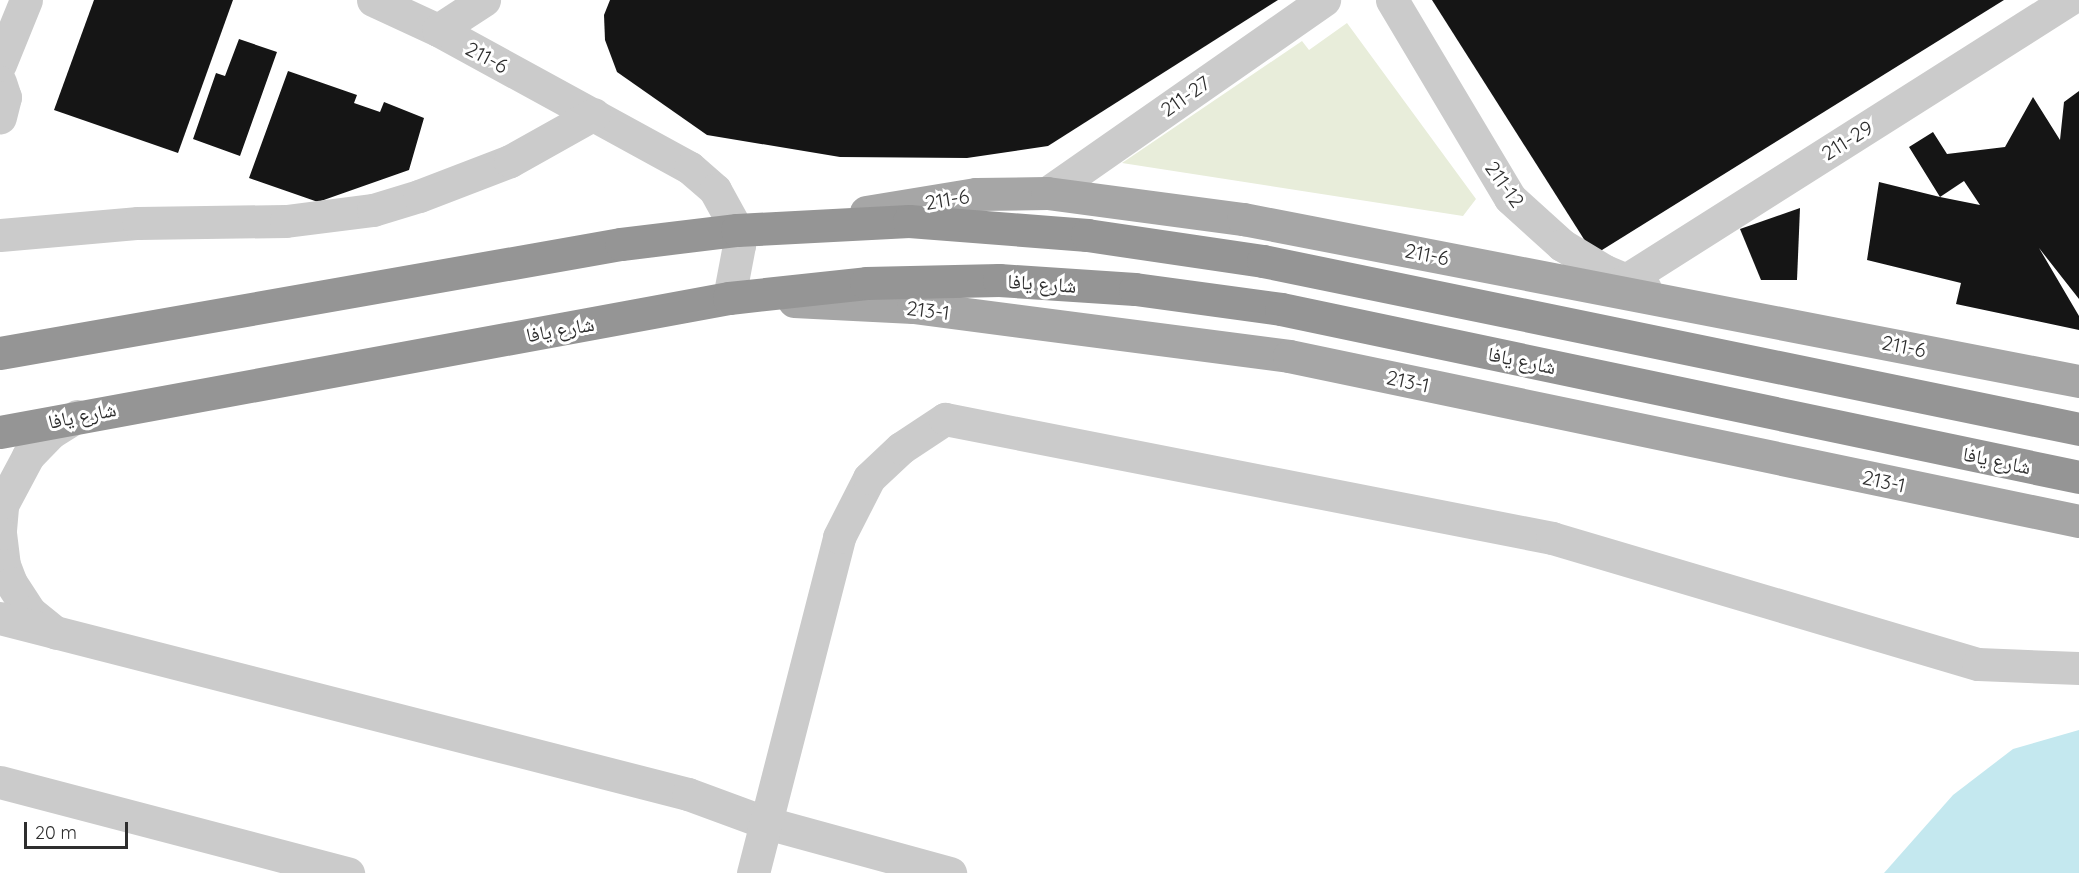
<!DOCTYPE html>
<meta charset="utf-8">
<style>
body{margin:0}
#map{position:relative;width:2079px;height:873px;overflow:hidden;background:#fff;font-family:Quicksand,"Noto Naskh Arabic",sans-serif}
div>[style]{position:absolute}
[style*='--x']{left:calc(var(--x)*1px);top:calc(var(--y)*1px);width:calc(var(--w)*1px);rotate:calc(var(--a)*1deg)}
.green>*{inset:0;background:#e8edda}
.water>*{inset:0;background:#c4e8ef}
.building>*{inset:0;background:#151515}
.minor>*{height:33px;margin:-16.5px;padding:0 16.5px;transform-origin:16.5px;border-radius:16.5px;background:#cbcbcb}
.major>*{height:33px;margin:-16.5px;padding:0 16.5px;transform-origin:16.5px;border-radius:16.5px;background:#a6a6a6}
.highway>*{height:33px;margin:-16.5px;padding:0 16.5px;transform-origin:16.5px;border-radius:16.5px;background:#959595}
span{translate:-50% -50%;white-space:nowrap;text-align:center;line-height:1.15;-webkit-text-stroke:6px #fff;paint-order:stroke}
.street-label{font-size:20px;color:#2e2e2e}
.scale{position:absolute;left:24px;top:822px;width:104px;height:27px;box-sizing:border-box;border:3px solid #2e2e2e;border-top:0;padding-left:8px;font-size:18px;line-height:21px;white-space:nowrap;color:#2e2e2e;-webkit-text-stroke:4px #fff;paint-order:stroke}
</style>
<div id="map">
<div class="green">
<i style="clip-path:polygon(1347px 23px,1476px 199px,1463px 216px,1122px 163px,1302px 41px,1309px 50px)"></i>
</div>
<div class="water">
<i style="clip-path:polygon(2079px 730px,2079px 873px,1884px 873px,1953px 795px,2013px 749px)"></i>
</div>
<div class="building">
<i style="clip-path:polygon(94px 0,233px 0,178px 153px,54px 110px)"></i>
<i style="clip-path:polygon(610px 0,1278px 0,1048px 146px,967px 158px,840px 157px,707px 135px,617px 72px,605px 40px,604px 15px)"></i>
<i style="clip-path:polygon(1432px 0,2004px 0,1594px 255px)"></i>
<i style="clip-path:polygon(239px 39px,277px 52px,240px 156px,193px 139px,216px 73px,225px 76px)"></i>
<i style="clip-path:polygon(288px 71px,357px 95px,354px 103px,380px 112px,384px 102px,424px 118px,409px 170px,318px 202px,249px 178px)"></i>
<i style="clip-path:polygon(evenodd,2079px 91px,2079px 299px,2039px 248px,2079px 316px,2079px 330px,1956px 304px,1961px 283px,1867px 260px,1879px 182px,1940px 197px,1909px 147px,1933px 132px,1947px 154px,2005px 147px,2033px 97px,2060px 140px,2064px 102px,2079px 91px,1964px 181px,1980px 205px,1940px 197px,1964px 181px)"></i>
<i style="clip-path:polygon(1800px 208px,1797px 280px,1761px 280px,1740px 229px)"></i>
</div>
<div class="minor">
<i style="--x:373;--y:0;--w:72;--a:24.8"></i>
<i style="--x:438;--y:30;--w:287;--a:28.7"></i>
<i style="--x:690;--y:168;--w:33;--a:41"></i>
<i style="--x:715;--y:190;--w:46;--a:61.2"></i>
<i style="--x:737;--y:230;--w:15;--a:82"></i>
<i style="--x:739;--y:245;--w:54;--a:100.7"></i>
<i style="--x:1392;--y:0;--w:230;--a:59.2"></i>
<i style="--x:1510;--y:198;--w:70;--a:42.1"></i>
<i style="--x:1562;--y:245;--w:50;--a:31.2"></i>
<i style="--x:1605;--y:271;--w:43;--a:23"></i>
<i style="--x:438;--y:30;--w:55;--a:-33.1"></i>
<i style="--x:0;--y:64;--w:69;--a:-67.9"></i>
<i style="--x:0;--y:82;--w:16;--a:72"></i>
<i style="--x:5;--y:97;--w:21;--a:104"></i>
<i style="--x:1047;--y:193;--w:338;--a:-34.9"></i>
<i style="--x:0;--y:235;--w:139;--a:-5"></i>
<i style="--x:138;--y:223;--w:148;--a:-0.8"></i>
<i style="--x:286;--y:221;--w:88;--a:-7.2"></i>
<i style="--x:373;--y:210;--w:48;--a:-16.9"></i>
<i style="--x:419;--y:196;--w:97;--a:-21"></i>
<i style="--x:510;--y:161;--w:96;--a:-29.2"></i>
<i style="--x:1626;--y:280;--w:523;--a:-32.35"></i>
<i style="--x:0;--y:530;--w:25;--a:-85"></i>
<i style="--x:2;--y:505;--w:55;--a:-62"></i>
<i style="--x:28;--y:456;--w:32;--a:-46"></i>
<i style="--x:50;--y:433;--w:32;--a:-32"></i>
<i style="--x:0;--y:533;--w:32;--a:83"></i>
<i style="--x:4;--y:565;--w:19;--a:69"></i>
<i style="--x:11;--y:583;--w:35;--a:57"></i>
<i style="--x:30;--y:612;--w:33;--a:39"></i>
<i style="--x:0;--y:618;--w:710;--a:14.35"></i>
<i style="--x:688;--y:794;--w:84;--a:20.2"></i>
<i style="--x:767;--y:823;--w:190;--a:15.3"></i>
<i style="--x:0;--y:782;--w:360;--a:14.7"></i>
<i style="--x:753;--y:873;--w:347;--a:-75.6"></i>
<i style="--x:839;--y:537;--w:66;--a:-63"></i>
<i style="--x:869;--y:478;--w:44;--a:-43.2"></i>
<i style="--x:901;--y:448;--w:53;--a:-33.4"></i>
<i style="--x:945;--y:419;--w:619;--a:11.09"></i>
<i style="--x:1552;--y:538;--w:444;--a:16.5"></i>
<i style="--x:1978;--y:664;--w:101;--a:2.3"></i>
</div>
<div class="major">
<i style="--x:866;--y:212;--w:111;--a:-9.3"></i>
<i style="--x:976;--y:194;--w:71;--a:-0.8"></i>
<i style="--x:1047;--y:193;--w:198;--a:7.6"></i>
<i style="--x:1243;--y:219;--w:852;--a:10.97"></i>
<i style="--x:794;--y:301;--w:119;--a:2.9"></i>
<i style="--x:913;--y:307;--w:379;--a:7.4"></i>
<i style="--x:1289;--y:356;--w:807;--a:11.8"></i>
</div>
<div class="highway">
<i style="--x:0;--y:353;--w:630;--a:-9.96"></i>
<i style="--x:621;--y:244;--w:117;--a:-6.9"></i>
<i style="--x:737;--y:230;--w:172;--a:-3"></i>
<i style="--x:909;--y:221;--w:179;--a:4.5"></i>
<i style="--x:1087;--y:235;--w:178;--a:8.4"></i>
<i style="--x:1263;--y:261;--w:833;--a:11.63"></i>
<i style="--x:0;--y:432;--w:741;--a:-10.42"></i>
<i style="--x:729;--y:298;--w:138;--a:-6.2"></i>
<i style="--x:866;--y:283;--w:133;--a:-1.3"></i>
<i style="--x:999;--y:280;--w:136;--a:3.8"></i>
<i style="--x:1135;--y:289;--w:147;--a:7.8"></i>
<i style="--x:1281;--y:309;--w:815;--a:11.89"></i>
</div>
<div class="street-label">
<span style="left:487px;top:57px;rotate:28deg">211-6</span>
<span style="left:1185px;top:96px;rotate:-35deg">211-27</span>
<span style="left:1847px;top:140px;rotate:-32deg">211-29</span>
<span style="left:1505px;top:184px;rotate:54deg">211-12</span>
<span style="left:947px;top:199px;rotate:-9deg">211-6</span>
<span style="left:1427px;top:254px;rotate:11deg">211-6</span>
<span style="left:1042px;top:283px;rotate:4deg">شارع يافا</span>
<span style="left:928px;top:310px;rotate:7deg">213-1</span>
<span style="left:560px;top:329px;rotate:-10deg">شارع يافا</span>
<span style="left:1904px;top:346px;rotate:11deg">211-6</span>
<span style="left:1522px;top:360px;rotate:12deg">شارع يافا</span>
<span style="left:1408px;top:381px;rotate:12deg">213-1</span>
<span style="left:82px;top:415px;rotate:-11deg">شارع يافا</span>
<span style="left:1997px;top:460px;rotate:12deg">شارع يافا</span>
<span style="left:1884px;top:481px;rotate:12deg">213-1</span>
</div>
<div class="scale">20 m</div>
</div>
